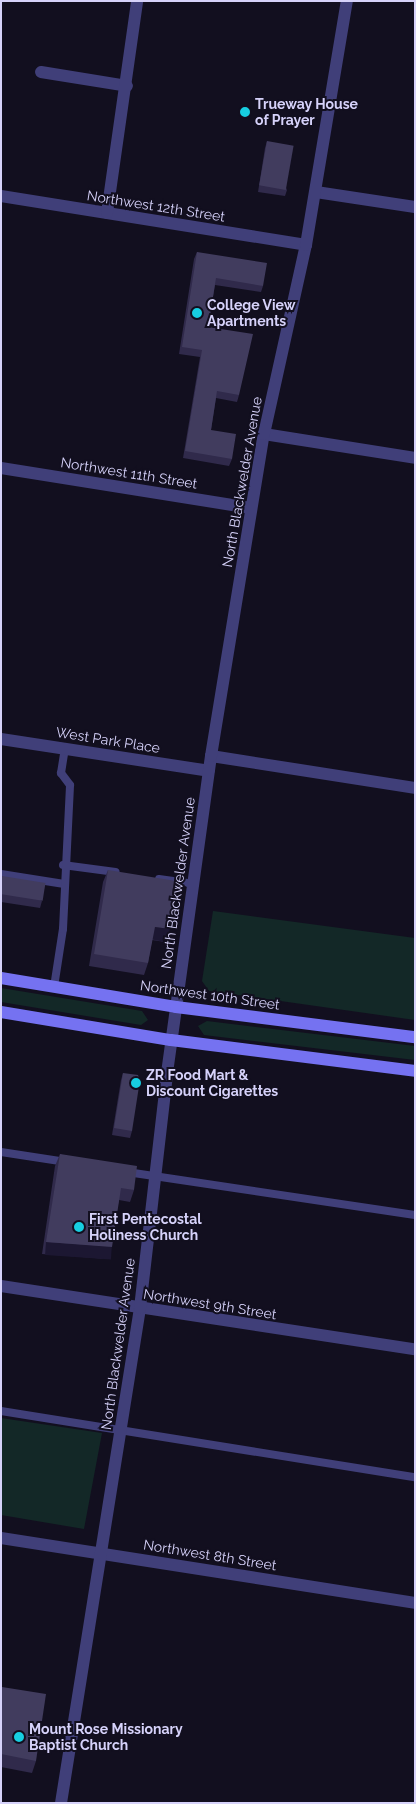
<!DOCTYPE html>
<style>
body{margin:0}
#map{position:relative;width:416px;height:1804px;overflow:hidden;background:#120f1f;font-family:Raleway,sans-serif}
div>[style]{position:absolute}
[style*='--x']{left:calc(var(--x)*1px);top:calc(var(--y)*1px);width:calc(var(--w)*1px);rotate:calc(var(--a)*1deg)}
.green>*{inset:0;background:#132827}
.lane>*{height:8px;margin:-4px;padding:0 4px;transform-origin:4px;border-radius:4px;background:#403f79}
.street>*{height:12px;margin:-6px;padding:0 6px;transform-origin:6px;border-radius:6px;background:#403f79}
.secondary>*{height:12px;margin:-6px;padding:0 6px;transform-origin:6px;border-radius:6px;background:#7572f1}
.wall>*{inset:0;background:#302a4b}
.shaded-wall>*{inset:0;background:#1c1732;transform-origin:0 0}
.building>*{inset:0;background:#413c5e;transform-origin:0 0}
.dots>*{width:14px;height:14px;translate:-50% -50%;box-sizing:border-box;border:2px solid #120f1f;border-radius:50%}
span{translate:-50% -50%;white-space:nowrap;text-align:center;line-height:1.15;-webkit-text-stroke:4px #120f1f;paint-order:stroke}
.poi-label{font-size:14px;color:#d6d2fa;font-weight:700}
.left{translate:0 -50%;text-align:left}
.street-label{font-size:14px;color:#d6d2fa}
.frame{position:absolute;inset:0;border:2px solid #d6d2fa;pointer-events:none}
</style>
<div id="map">
<div class="green">
<i style="clip-path:polygon(213px 911px,415px 938px,415px 1020px,209px 991px,202px 981px)"></i>
<i style="clip-path:polygon(1px 988px,142px 1011px,148px 1020px,141px 1025px,1px 1002px)"></i>
<i style="clip-path:polygon(207px 1021px,415px 1046px,415px 1060px,204px 1035px,198px 1026px)"></i>
<i style="clip-path:polygon(1px 1418px,102px 1433px,84px 1529px,1px 1515px)"></i>
</div>
<div class="lane">
<i style="--x:63;--y:865;--w:53;--a:7.5"></i>
<i style="--x:1;--y:874;--w:64;--a:9"></i>
<i style="--x:159;--y:879;--w:34;--a:8"></i>
<i style="--x:54;--y:987;--w:59;--a:-81.2"></i>
<i style="--x:63;--y:929;--w:144;--a:-87.2"></i>
<i style="--x:70;--y:785;--w:15;--a:-127"></i>
<i style="--x:61;--y:773;--w:24;--a:-81"></i>
<i style="--x:1;--y:1152;--w:66;--a:8.7"></i>
<i style="--x:127;--y:1172;--w:291;--a:8.5"></i>
<i style="--x:1;--y:1411;--w:419;--a:9.1"></i>
</div>
<div class="street">
<i style="--x:41;--y:72;--w:87;--a:9.2"></i>
<i style="--x:316;--y:192;--w:100;--a:8.6"></i>
<i style="--x:1;--y:196;--w:309;--a:9.1"></i>
<i style="--x:107;--y:213;--w:214;--a:-81.9"></i>
<i style="--x:264;--y:434;--w:153;--a:9"></i>
<i style="--x:1;--y:468;--w:253;--a:9.1"></i>
<i style="--x:1;--y:739;--w:210;--a:8.7"></i>
<i style="--x:211;--y:756;--w:206;--a:8.9"></i>
<i style="--x:1;--y:1286;--w:419;--a:8.7"></i>
<i style="--x:1;--y:1538;--w:419;--a:8.9"></i>
<i style="--x:61;--y:1803;--w:501;--a:-80.93"></i>
<i style="--x:140;--y:1308;--w:237;--a:-83.4"></i>
<i style="--x:167;--y:1073;--w:320;--a:-82.1"></i>
<i style="--x:211;--y:756;--w:326;--a:-80.7"></i>
<i style="--x:264;--y:434;--w:194;--a:-77.5"></i>
<i style="--x:306;--y:245;--w:247;--a:-80.5"></i>
</div>
<div class="secondary">
<i style="--x:1;--y:978;--w:177;--a:9.4"></i>
<i style="--x:176;--y:1007;--w:241;--a:7.2"></i>
<i style="--x:1;--y:1012;--w:172;--a:9.4"></i>
<i style="--x:171;--y:1040;--w:246;--a:7.2"></i>
</div>
<div class="wall">
<i style="clip-path:polygon(267px 141px,287px 190px,285px 196px,258px 192px,265px 148px)"></i>
<i style="clip-path:polygon(197px 252px,263px 286px,261px 292px,215px 285px,208px 327px,239px 395px,237px 402px,216px 398px,211px 430px,232px 459px,229px 466px,183px 458px,200px 357px,179px 354px,194px 259px)"></i>
<i style="clip-path:polygon(108px 870px,165px 942px,152px 940px,148px 963px,144px 975px,89px 966px,103px 882px)"></i>
<i style="clip-path:polygon(2px 876px,42px 901px,40px 908px,1px 902px,1px 878px)"></i>
<i style="clip-path:polygon(123px 1073px,132px 1131px,130px 1138px,112px 1135px,121px 1080px)"></i>
<i style="clip-path:polygon(60px 1154px,134px 1190px,130px 1202px,119px 1200px,107px 1259px,42px 1254px,55px 1166px)"></i>
<i style="clip-path:polygon(1px 1688px,36px 1761px,32px 1773px,1px 1767px)"></i>
</div>
<div class="shaded-wall">
<i style="clip-path:polygon(155px 927px,170px 929px,165px 942px,150px 939px)"></i>
<i style="left:46px;top:1242px;width:66px;height:13px;rotate:4deg"></i>
</div>
<div class="building">
<i style="left:267px;top:141px;width:27px;height:45px;rotate:10deg"></i>
<i style="clip-path:polygon(197px 252px,267px 263px,263px 286px,216px 278px,208px 327px,253px 334px,239px 395px,217px 391px,211px 430px,236px 434px,232px 459px,185px 451px,202px 350px,182px 347px)"></i>
<i style="clip-path:polygon(108px 870px,176px 881px,170px 929px,155px 927px,148px 963px,94px 954px)"></i>
<i style="left:2px;top:876px;width:44px;height:18px;rotate:9deg"></i>
<i style="clip-path:polygon(123px 1073px,138px 1075px,140px 1080px,132px 1131px,114px 1128px)"></i>
<i style="clip-path:polygon(60px 1154px,137px 1166px,134px 1190px,121px 1188px,112px 1247px,46px 1242px)"></i>
<i style="clip-path:polygon(2px 1687px,46px 1694px,36px 1761px,1px 1754px)"></i>
</div>
<div class="dots">
<i style="left:245px;top:112px;background:#17cee1"></i>
<i style="left:197px;top:313px;background:#17cee1"></i>
<i style="left:136px;top:1083px;background:#17cee1"></i>
<i style="left:79px;top:1227px;background:#17cee1"></i>
<i style="left:19px;top:1737px;background:#17cee1"></i>
</div>
<div class="poi-label">
<span class="left" style="left:255px;top:112px">Trueway House<br>of Prayer</span>
<span class="left" style="left:207px;top:313px">College View<br>Apartments</span>
<span class="left" style="left:146px;top:1083px">ZR Food Mart &amp;<br>Discount Cigarettes</span>
<span class="left" style="left:89px;top:1227px">First Pentecostal<br>Holiness Church</span>
<span class="left" style="left:29px;top:1737px">Mount Rose Missionary<br>Baptist Church</span>
</div>
<div class="street-label">
<span style="left:156px;top:206px;rotate:9deg">Northwest 12th Street</span>
<span style="left:129px;top:473px;rotate:9deg">Northwest 11th Street</span>
<span style="left:242px;top:482px;rotate:-80deg">North Blackwelder Avenue</span>
<span style="left:108px;top:740px;rotate:9deg">West Park Place</span>
<span style="left:178px;top:883px;rotate:-82deg">North Blackwelder Avenue</span>
<span style="left:210px;top:995px;rotate:8deg">Northwest 10th Street</span>
<span style="left:210px;top:1304px;rotate:9deg">Northwest 9th Street</span>
<span style="left:118px;top:1344px;rotate:-82deg">North Blackwelder Avenue</span>
<span style="left:210px;top:1555px;rotate:9deg">Northwest 8th Street</span>
</div>
<div class="frame"></div>
</div>
